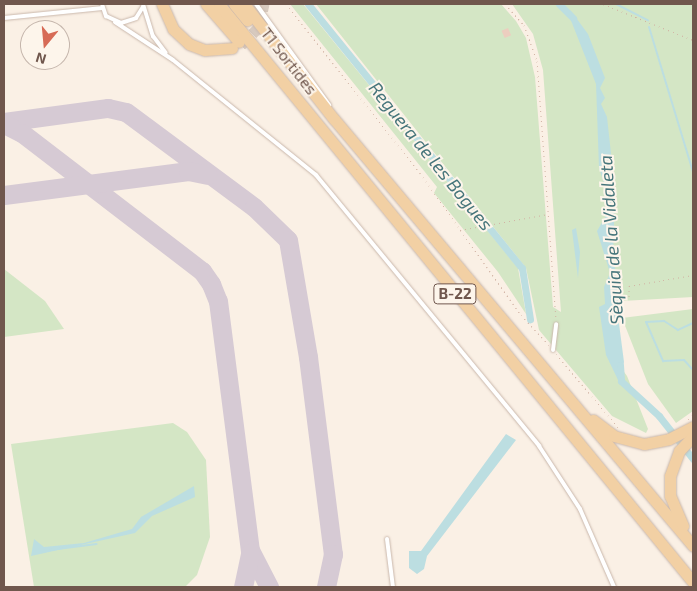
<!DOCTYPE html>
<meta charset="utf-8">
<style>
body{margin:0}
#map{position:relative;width:697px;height:591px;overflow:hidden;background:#faf0e5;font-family:"Exo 2",sans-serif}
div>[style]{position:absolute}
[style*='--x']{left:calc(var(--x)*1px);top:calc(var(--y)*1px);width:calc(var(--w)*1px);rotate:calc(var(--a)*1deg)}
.green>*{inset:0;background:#d4e6c5}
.water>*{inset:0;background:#bcdee1}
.stream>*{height:2px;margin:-1px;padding:0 1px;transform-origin:1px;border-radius:1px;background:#bcdee1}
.canal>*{height:7px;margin:-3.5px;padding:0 3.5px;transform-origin:3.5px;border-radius:3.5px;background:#bcdee1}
.taxiway>*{height:19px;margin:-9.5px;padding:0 9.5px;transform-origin:9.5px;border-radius:9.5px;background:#d6cad4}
.building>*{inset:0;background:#eccebf;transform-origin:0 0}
.primary-tunnel>*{height:11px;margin-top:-5.5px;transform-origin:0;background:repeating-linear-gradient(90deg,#d8cabf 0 11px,transparent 0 16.5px)}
.path>*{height:1px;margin-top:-0.5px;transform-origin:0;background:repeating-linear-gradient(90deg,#d1b2a3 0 1px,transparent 0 5px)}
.roads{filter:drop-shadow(0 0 1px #cab8ac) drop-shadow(0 0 1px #cab8ac)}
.service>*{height:4px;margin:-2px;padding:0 2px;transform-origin:2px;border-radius:2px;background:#fff}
.primary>*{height:11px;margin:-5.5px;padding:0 5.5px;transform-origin:5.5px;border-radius:5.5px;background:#f2d0a4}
span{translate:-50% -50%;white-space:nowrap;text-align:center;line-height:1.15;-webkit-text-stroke:4px #fdf5eb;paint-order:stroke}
.shield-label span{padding:1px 4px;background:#fdf5eb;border:1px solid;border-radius:4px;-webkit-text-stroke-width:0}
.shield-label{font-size:15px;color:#70574d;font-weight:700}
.street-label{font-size:16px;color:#70574d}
.water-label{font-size:18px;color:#46757b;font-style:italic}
.frame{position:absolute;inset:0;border:5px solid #70574d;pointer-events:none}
.north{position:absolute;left:20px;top:20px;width:50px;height:50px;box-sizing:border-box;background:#fdf5eb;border:1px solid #c5b6ac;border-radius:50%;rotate:197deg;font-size:14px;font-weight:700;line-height:20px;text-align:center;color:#70574d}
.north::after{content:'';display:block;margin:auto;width:18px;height:22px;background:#d76b56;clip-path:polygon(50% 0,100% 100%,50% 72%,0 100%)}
</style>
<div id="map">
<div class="green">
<i style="clip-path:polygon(290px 4px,303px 4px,518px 268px,526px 314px,498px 272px,434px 193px,437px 187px)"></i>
<i style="clip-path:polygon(316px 4px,501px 4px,516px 21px,526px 38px,535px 77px,553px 307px,561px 312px,543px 70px,533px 34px,512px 4px,693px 4px,693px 297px,622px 301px,608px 350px,627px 376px,648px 429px,646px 433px,612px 416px,539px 330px,526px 268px)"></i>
<i style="clip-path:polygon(4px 269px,45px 301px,64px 329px,4px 337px)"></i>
<i style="clip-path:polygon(693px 309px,693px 411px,676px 423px,648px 384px,622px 318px)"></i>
<i style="clip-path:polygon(173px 423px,187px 432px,206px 460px,210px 537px,197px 575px,185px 587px,34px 587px,11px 444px)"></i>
</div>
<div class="water">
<i style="clip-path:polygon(558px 4px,571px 11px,588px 34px,605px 78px,600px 88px,605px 98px,601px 104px,607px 117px,615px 190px,613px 257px,623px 312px,618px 316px,624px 362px,619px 382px,606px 355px,599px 307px,605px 304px,604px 287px,610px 273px,597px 231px,607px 214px,605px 186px,599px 168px,596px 84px,570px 18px)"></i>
<i style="clip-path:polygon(576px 228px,580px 252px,578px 278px,572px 230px)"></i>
<i style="clip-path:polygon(506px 434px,516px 440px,427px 556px,424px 569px,417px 574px,409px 568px,409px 551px,421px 551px)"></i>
<i style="clip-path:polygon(194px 486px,195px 497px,152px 516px,135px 533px,31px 556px,34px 539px,44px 547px,84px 543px,132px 529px,141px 517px)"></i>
</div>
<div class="stream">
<i style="--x:616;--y:4;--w:36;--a:27"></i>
<i style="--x:649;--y:27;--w:152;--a:73.1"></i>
<i style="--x:693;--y:323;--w:17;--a:155"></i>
<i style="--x:678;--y:330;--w:17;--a:-147"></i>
<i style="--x:664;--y:321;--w:18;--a:177"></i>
<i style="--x:646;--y:322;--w:43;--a:66.4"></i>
<i style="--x:663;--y:361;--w:21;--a:-3"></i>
<i style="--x:684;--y:360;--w:13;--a:48"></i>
<i style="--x:42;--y:551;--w:55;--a:-7.3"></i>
</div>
<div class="canal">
<i style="--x:308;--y:4;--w:340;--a:51"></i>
<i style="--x:522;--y:268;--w:52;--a:81.1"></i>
<i style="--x:559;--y:4;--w:20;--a:45"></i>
<i style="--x:620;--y:365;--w:16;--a:86"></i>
<i style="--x:621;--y:381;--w:52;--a:42.6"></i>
<i style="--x:659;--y:416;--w:55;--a:51.7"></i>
</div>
<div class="taxiway">
<i style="--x:4;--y:122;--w:105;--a:-7.7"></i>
<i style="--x:108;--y:108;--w:18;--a:13"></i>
<i style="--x:126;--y:112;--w:159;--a:36.6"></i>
<i style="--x:254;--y:207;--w:47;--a:44.1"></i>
<i style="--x:288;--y:240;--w:119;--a:80.3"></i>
<i style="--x:308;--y:357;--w:199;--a:82.8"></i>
<i style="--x:333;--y:554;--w:34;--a:102"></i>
<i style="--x:4;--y:124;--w:20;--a:27"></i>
<i style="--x:22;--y:133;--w:227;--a:37.5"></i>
<i style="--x:202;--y:271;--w:16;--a:55"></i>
<i style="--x:211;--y:284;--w:18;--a:68"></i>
<i style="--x:218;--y:301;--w:251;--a:82.7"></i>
<i style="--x:250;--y:550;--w:42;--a:62.8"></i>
<i style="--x:4;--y:195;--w:186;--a:-7.4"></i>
<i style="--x:188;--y:171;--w:20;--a:11"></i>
<i style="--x:243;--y:587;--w:35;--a:-78"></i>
</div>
<div class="building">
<i style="left:508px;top:28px;width:8px;height:7px;rotate:67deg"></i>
</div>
<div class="primary-tunnel">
<i style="--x:241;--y:45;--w:25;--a:-45"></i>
<i style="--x:259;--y:27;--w:24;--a:-78"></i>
</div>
<div class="path">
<i style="--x:286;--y:4;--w:216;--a:51.6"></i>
<i style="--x:420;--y:173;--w:174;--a:54.6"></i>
<i style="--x:521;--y:315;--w:41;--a:47"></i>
<i style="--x:505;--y:4;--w:28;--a:48"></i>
<i style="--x:524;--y:25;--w:38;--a:70"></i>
<i style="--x:537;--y:61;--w:258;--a:85.8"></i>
<i style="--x:603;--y:4;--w:97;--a:21.8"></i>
<i style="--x:460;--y:230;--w:90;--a:-10.2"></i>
<i style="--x:629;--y:297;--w:11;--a:-90"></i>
<i style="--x:629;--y:286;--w:65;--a:-9.8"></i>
<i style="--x:556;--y:354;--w:96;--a:49.7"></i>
<i style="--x:688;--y:419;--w:6;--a:-39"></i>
</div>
<div class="roads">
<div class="service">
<i style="--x:102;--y:4;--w:13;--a:72"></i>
<i style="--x:106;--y:16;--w:17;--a:25"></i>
<i style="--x:121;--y:23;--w:16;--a:-18"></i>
<i style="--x:136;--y:18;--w:13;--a:-58"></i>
<i style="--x:143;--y:4;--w:34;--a:73"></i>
<i style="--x:153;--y:36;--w:21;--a:53"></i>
<i style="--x:256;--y:4;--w:125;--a:54.1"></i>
<i style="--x:4;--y:18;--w:99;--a:-5.8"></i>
<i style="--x:115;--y:22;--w:69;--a:33.2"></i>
<i style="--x:173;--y:60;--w:184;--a:38.8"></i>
<i style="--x:316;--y:175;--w:351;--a:50.5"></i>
<i style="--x:539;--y:446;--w:75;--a:56.9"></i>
<i style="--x:580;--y:509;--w:85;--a:66.4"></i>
<i style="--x:553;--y:350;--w:26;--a:-83"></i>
<i style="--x:387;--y:539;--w:48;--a:82.9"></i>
</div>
<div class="primary">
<i style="--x:162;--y:4;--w:27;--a:66"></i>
<i style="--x:173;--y:29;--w:22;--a:43"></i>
<i style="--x:189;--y:44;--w:17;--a:21"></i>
<i style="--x:205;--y:50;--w:27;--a:-4"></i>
<i style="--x:206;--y:4;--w:50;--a:49"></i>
<i style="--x:219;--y:4;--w:748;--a:50.65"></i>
<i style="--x:234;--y:4;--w:21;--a:51"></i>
<i style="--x:244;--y:4;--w:146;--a:52"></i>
<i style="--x:334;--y:119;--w:558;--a:49.94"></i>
<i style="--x:593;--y:420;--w:26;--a:37"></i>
<i style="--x:614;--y:436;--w:31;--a:15"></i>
<i style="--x:644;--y:444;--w:25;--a:-11"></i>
<i style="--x:669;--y:439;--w:27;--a:-27"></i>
<i style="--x:683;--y:526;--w:33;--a:-113"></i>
<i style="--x:670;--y:496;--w:20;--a:-90"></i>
<i style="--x:670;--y:476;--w:27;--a:-70"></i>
<i style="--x:679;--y:451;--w:21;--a:-47"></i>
</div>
</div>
<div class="shield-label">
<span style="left:455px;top:294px">B-22</span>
</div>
<div class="street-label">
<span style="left:289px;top:61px;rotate:52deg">T1 Sortides</span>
</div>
<div class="water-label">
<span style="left:431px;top:156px;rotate:51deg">Reguera de les Bogues</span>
<span style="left:611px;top:240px;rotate:-94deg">Sèquia de la Vidaleta</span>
</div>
<div class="frame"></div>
<div class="north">N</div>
</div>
